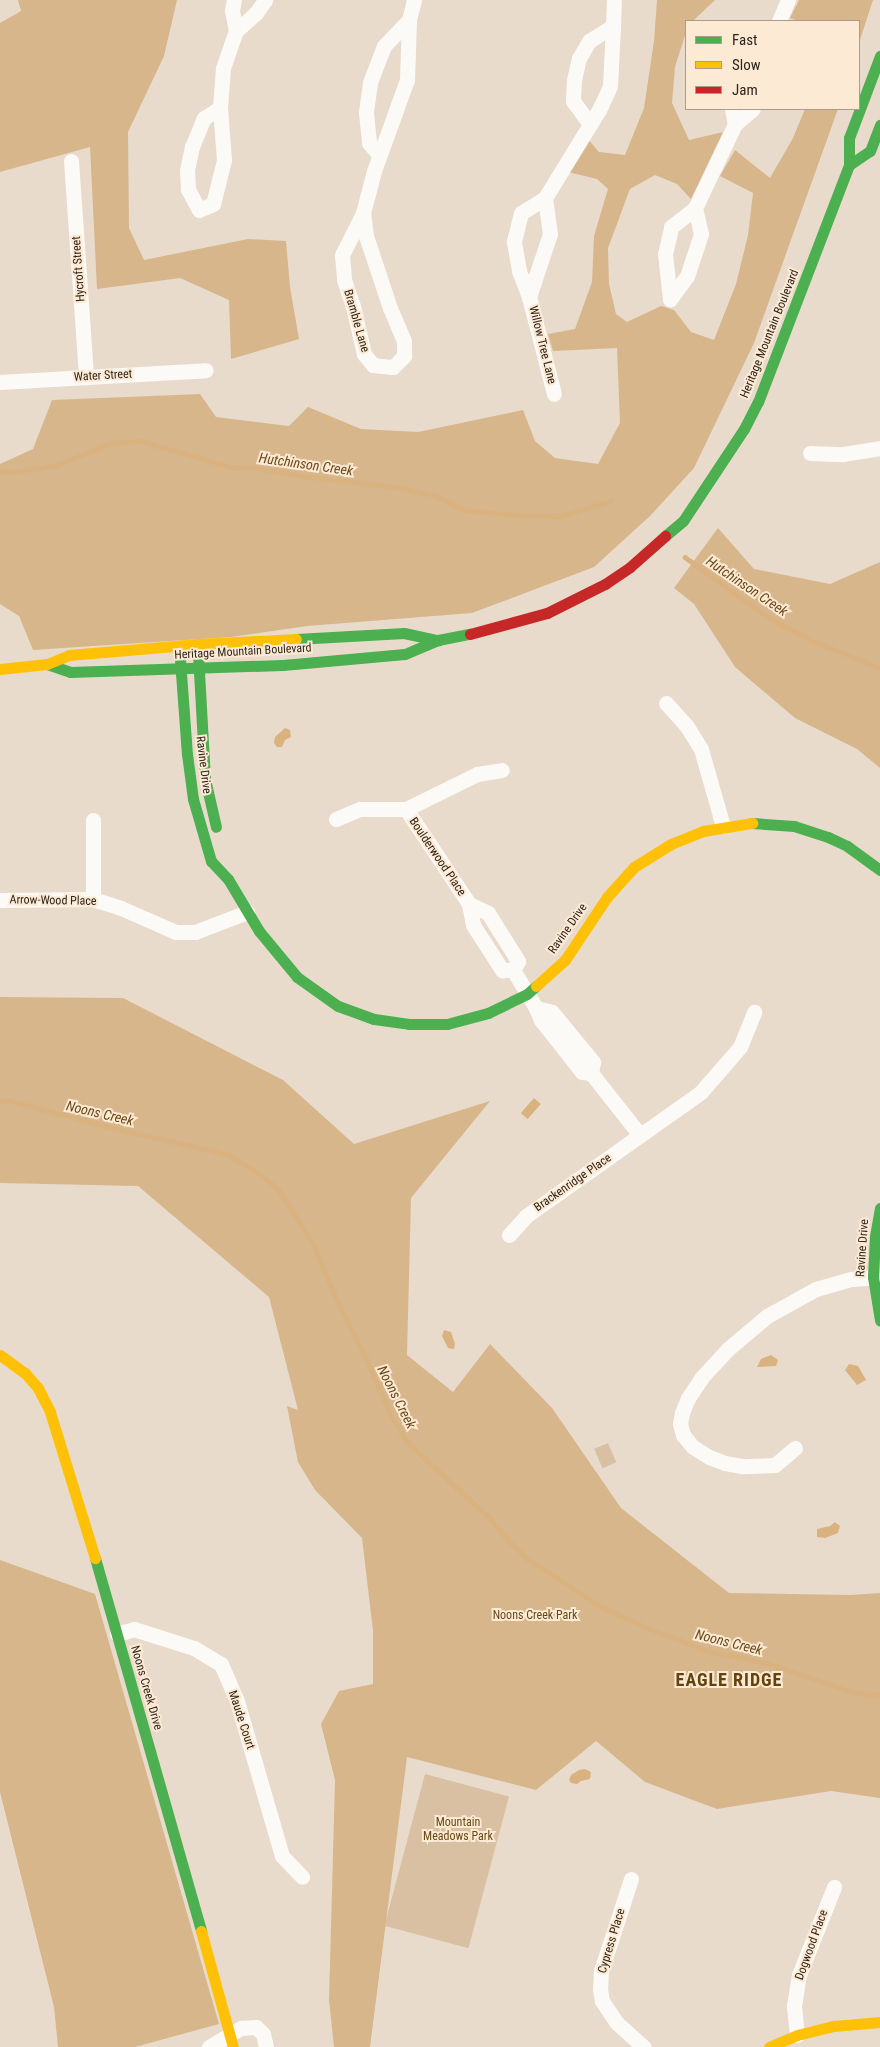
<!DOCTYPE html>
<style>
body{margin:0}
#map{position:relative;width:880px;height:2047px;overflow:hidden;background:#e8dbcc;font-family:"Roboto Condensed",sans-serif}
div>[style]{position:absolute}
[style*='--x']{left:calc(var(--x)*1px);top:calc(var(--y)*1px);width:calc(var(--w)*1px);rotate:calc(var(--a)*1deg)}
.green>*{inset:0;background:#d9c0a2;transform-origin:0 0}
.forest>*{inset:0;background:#d7b68c}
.water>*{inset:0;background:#d9b280;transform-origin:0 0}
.stream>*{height:4.5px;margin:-2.25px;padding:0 2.25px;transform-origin:2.25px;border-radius:2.25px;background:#d9b280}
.street>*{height:15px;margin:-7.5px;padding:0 7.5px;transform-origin:7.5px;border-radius:7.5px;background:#fcfaf7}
.fast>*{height:11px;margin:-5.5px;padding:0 5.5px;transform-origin:5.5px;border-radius:5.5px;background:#4caf50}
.slow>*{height:11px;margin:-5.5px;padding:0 5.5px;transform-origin:5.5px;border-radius:5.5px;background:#ffc107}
.jam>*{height:11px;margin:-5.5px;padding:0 5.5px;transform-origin:5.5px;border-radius:5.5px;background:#c62828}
span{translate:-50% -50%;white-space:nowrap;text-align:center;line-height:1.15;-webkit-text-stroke:4px #fdead4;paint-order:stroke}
.street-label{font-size:12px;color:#2d251a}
.park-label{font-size:12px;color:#694715}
.water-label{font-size:14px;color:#6a4817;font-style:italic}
.district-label{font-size:18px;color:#64420d;font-weight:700;letter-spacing:1px}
.legend{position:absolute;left:685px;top:20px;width:175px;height:90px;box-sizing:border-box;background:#fdead4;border:1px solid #aa9b8a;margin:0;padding:6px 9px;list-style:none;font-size:15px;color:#2d251a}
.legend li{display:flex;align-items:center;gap:10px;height:25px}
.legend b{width:25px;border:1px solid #aa9b8a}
</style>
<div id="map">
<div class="green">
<i style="left:608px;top:1443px;width:21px;height:15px;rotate:67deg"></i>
<i style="left:425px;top:1774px;width:87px;height:157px;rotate:15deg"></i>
</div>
<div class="forest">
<i style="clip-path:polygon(18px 0,177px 0,164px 56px,128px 132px,129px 228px,144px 260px,248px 239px,286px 241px,290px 287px,299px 339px,231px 359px,229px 300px,180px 278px,97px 289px,90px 147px,0 172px,0 23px,21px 11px)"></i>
<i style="clip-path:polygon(657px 0,715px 0,693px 21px,686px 21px,686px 32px,675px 67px,672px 103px,689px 140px,723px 132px,691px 199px,677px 184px,655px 175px,630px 189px,608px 248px,609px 284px,616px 314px,627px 322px,661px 306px,674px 310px,691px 332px,714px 340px,736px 284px,748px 235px,753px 193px,720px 176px,735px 150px,770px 178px,793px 138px,805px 109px,838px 109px,754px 343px,694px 468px,650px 516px,594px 567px,472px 613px,307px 626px,231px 637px,33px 650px,19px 616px,0 604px,0 464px,33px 449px,52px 400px,200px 394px,216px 417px,289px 426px,308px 407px,361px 429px,418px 432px,523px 410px,535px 441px,555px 458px,598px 464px,620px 423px,617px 348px,553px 351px,548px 334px,575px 329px,592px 282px,594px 236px,608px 189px,597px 179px,568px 172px,587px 138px,599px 152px,625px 155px,644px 108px,654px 41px)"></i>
<i style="clip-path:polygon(799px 0,873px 0,859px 43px,859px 21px,798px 21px,790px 18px)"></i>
<i style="clip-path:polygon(718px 528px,754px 569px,830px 584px,880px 562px,880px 768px,857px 749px,795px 718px,735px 667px,694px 604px,674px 588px)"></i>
<i style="clip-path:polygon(0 997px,123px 998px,283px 1080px,354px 1144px,490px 1101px,411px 1198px,407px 1355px,453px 1392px,490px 1344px,552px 1408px,621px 1508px,729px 1593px,851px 1595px,880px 1593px,880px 1798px,831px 1791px,717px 1809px,645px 1782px,596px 1741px,536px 1790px,407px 1757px,370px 2047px,334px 2047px,329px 2000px,335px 1780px,321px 1724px,339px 1691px,373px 1684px,373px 1631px,362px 1538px,315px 1490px,298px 1462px,287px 1406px,298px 1410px,269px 1297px,138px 1186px,0 1183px)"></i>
<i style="clip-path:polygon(0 1560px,95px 1594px,219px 2024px,135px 2047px,58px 2047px,54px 2007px,0 1792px)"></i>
</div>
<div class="water">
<i style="clip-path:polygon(285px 728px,290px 730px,291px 737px,285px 740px,282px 747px,277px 747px,274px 743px,275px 737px)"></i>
<i style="left:534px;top:1098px;width:9px;height:20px;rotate:41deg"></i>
<i style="clip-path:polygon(444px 1330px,451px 1332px,455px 1344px,454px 1349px,448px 1348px,442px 1336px)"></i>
<i style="clip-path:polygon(771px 1355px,778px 1360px,776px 1366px,757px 1367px,761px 1359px)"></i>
<i style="clip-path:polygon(849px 1364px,858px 1366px,866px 1380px,857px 1385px,845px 1370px)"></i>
<i style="clip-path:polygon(835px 1522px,840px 1526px,838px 1533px,825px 1538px,817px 1537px,817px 1529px,830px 1526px)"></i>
<i style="clip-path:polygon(585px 1769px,591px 1772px,590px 1779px,581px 1781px,577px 1784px,571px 1783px,569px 1780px,571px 1775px,579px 1770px)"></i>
</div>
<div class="stream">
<i style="--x:0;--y:471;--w:13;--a:4"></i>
<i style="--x:13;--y:472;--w:45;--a:-9"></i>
<i style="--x:57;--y:465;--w:58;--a:-22.2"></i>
<i style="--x:111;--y:443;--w:30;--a:-4"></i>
<i style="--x:141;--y:441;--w:94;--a:16.1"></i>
<i style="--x:231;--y:467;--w:27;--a:2"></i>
<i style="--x:258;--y:468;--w:45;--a:10.3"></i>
<i style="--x:302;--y:476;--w:95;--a:6.7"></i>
<i style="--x:396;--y:487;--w:40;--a:12"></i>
<i style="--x:435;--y:495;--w:34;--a:27"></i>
<i style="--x:465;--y:510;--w:50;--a:5.7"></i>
<i style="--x:515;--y:515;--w:45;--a:1.3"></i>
<i style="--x:560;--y:516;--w:53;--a:-16.4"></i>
<i style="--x:685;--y:557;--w:102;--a:35.9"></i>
<i style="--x:768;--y:617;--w:49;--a:28.1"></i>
<i style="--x:811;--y:640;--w:74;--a:22.1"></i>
<i style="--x:0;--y:1101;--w:8;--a:-7"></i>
<i style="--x:8;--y:1100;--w:95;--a:15.2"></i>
<i style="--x:100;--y:1125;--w:130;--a:12.9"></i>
<i style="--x:227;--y:1154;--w:35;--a:31"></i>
<i style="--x:257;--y:1172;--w:28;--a:39"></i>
<i style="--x:279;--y:1190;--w:63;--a:57.3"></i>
<i style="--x:313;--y:1243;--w:62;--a:67.2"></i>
<i style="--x:337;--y:1300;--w:67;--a:63.4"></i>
<i style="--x:367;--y:1360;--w:60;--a:66.4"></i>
<i style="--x:391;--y:1415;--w:31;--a:59"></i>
<i style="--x:407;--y:1442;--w:114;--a:42.5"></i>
<i style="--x:491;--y:1519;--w:28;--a:51"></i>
<i style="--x:509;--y:1541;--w:26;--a:43"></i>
<i style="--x:528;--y:1559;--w:86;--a:33.1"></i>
<i style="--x:600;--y:1606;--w:55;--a:24.7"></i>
<i style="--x:650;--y:1629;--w:62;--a:20.8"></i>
<i style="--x:708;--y:1651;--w:60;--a:11.5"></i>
<i style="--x:767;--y:1663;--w:90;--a:18.8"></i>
<i style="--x:852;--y:1692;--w:28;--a:6"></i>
</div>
<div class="street">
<i style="--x:409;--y:20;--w:21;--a:-76"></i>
<i style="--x:779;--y:21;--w:23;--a:-67"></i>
<i style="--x:613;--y:26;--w:26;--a:-88"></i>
<i style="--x:236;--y:31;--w:27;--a:-42"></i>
<i style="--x:256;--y:13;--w:16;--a:-55"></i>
<i style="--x:220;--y:108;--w:52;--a:85.6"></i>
<i style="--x:224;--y:160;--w:45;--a:104"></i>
<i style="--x:213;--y:204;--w:15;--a:157"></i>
<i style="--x:199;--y:210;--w:24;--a:-118"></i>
<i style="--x:188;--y:189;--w:19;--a:-93"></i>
<i style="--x:187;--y:170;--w:24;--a:-78"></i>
<i style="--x:192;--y:147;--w:31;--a:-68"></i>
<i style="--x:204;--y:118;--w:19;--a:-32"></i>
<i style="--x:220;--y:108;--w:40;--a:-85.7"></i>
<i style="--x:223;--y:68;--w:39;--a:-71"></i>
<i style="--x:236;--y:31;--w:21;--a:-101"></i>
<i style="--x:232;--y:10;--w:10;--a:-79"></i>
<i style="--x:732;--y:109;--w:15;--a:79"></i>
<i style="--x:71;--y:161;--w:217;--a:86"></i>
<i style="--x:545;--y:198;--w:103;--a:-58.5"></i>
<i style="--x:599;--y:110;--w:26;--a:-65"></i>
<i style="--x:610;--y:86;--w:60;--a:-87.1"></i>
<i style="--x:613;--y:26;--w:28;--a:148"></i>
<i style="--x:589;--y:41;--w:20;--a:120"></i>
<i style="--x:579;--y:58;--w:23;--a:103"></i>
<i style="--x:574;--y:80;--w:21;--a:93"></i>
<i style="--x:573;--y:101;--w:29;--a:54"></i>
<i style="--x:695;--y:208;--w:27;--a:77"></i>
<i style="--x:701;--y:234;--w:44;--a:108.4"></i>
<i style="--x:687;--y:276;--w:29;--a:126"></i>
<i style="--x:670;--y:299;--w:45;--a:-96.3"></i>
<i style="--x:665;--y:254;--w:28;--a:-77"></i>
<i style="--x:671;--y:227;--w:31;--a:-38"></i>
<i style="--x:695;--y:208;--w:93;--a:-64.5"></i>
<i style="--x:735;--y:124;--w:23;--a:-40"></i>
<i style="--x:363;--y:213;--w:47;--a:116.6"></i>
<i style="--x:342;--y:255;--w:25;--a:85"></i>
<i style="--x:344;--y:280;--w:28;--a:71"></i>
<i style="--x:353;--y:306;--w:49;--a:77.1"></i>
<i style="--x:364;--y:354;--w:14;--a:51"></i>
<i style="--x:373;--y:365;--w:20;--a:6"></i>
<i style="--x:393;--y:367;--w:16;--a:-45"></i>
<i style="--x:404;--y:356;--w:15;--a:-90"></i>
<i style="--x:404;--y:341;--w:36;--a:-113"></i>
<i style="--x:390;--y:308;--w:76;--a:-108.4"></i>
<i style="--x:366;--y:236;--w:23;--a:-97"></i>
<i style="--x:363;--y:213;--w:43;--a:-75.3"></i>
<i style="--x:374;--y:171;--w:97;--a:-70.1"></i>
<i style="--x:407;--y:80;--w:60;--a:-88.1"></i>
<i style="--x:409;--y:20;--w:36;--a:134"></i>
<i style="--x:384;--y:46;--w:40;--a:111"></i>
<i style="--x:370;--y:83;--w:30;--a:98"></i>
<i style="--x:366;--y:113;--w:30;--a:84"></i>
<i style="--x:369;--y:143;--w:16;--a:50"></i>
<i style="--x:529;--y:297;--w:66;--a:-71.6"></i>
<i style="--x:550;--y:234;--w:36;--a:-98"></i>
<i style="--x:545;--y:198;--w:28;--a:148"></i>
<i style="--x:521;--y:213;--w:30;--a:104"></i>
<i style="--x:514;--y:242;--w:29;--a:80"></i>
<i style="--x:519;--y:271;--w:28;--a:69"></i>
<i style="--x:529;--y:297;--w:100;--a:75.5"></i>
<i style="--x:0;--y:382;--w:206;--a:-3.3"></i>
<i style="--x:810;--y:453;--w:33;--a:2"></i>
<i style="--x:843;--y:454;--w:37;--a:-9"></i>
<i style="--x:666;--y:703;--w:30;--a:48"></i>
<i style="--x:686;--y:725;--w:28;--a:58"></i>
<i style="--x:701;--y:749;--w:80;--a:74.1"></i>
<i style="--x:406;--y:809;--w:114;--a:56.4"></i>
<i style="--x:469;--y:904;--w:21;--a:79"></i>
<i style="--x:473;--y:925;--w:54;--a:57.2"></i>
<i style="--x:502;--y:970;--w:11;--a:0"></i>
<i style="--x:336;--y:819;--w:26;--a:-23"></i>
<i style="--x:360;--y:809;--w:46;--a:0"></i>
<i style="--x:406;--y:809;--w:79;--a:-26.2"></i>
<i style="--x:477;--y:774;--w:25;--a:-9"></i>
<i style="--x:93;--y:820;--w:79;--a:90"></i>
<i style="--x:0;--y:900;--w:93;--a:-0.6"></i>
<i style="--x:93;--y:899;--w:29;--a:18"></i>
<i style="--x:121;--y:908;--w:60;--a:23.6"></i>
<i style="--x:176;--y:932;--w:19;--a:0"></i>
<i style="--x:195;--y:932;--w:56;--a:-21"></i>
<i style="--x:469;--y:904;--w:21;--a:25"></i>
<i style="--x:488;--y:913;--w:57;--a:58"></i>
<i style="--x:518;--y:961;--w:10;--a:119"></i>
<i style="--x:513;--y:970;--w:44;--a:58.8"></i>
<i style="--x:536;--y:1008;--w:13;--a:67"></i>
<i style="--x:541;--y:1020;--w:66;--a:51.7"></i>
<i style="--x:582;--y:1072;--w:9;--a:6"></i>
<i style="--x:591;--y:1073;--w:79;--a:51.7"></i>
<i style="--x:536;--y:1008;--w:16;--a:14"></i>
<i style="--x:552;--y:1012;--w:65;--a:50.6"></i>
<i style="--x:593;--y:1062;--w:11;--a:100"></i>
<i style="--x:509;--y:1235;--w:25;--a:-48"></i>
<i style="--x:526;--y:1216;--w:214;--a:-35.3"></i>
<i style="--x:701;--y:1092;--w:60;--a:-49.1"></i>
<i style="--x:740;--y:1047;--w:38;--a:-68"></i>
<i style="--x:795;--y:1448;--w:26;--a:140"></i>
<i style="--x:775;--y:1465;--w:33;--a:178"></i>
<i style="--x:742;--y:1466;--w:17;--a:-170"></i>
<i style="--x:725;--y:1463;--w:17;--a:-159"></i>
<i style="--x:709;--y:1457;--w:19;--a:-148"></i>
<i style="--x:693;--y:1447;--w:16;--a:-130"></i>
<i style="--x:683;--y:1435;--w:11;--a:-105"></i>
<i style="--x:680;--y:1424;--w:11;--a:-80"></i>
<i style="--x:682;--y:1413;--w:16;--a:-68"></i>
<i style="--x:688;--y:1398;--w:25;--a:-56"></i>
<i style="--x:702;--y:1377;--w:38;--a:-47"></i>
<i style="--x:728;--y:1349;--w:51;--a:-40.2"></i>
<i style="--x:767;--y:1316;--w:56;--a:-28.9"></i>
<i style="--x:816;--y:1289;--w:37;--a:-16"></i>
<i style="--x:852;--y:1279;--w:21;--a:-5"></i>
<i style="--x:117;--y:1634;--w:18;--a:-16"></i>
<i style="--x:134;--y:1629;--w:63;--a:17.6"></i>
<i style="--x:194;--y:1648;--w:31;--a:31"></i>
<i style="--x:221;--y:1664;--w:40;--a:66.6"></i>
<i style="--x:237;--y:1701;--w:161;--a:73.8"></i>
<i style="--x:282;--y:1856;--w:29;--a:46"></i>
<i style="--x:631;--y:1879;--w:97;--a:108.1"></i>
<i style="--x:601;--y:1971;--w:18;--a:93"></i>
<i style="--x:600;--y:1989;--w:12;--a:81"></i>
<i style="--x:602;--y:2001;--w:27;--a:56"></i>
<i style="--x:617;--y:2023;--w:36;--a:42"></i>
<i style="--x:797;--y:2035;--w:29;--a:-96"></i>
<i style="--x:794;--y:2006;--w:31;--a:-81"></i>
<i style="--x:799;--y:1975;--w:95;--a:-68.3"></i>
<i style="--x:209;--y:2047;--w:37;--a:-31"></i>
<i style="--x:241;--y:2028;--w:15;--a:-4"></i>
<i style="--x:256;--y:2027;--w:10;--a:45"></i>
<i style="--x:263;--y:2034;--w:13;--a:77"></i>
</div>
<div class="fast">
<i style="--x:849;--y:165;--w:25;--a:-34"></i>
<i style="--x:870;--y:151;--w:28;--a:-69"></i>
<i style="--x:665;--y:536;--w:23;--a:-40"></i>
<i style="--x:683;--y:521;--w:110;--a:-56.5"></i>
<i style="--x:744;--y:429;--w:30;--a:-63"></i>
<i style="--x:758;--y:402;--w:254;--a:-69"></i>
<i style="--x:849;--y:165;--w:27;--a:-90"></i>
<i style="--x:849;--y:138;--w:88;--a:-69.3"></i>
<i style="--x:296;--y:639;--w:108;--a:-3.2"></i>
<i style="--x:404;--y:633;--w:35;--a:12"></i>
<i style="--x:179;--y:646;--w:108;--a:85.8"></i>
<i style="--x:187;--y:754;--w:45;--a:82.4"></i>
<i style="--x:193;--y:799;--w:65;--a:73.8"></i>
<i style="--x:211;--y:861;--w:25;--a:47"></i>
<i style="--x:228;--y:879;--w:61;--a:59.2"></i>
<i style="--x:259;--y:931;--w:60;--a:50.4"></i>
<i style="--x:297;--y:977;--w:50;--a:35.3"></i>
<i style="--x:338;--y:1006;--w:38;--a:20"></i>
<i style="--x:374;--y:1019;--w:35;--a:8"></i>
<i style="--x:409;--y:1024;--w:38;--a:0"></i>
<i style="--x:447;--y:1024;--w:42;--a:-15"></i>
<i style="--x:488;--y:1013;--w:43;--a:-26"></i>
<i style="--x:527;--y:994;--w:12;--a:-42"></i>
<i style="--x:198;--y:654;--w:125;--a:86.8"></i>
<i style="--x:205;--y:779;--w:49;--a:77.1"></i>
<i style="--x:47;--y:664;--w:24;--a:19"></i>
<i style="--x:70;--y:672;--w:213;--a:-1.9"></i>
<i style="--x:283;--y:665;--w:122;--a:-5.2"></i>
<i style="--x:405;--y:654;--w:36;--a:-23"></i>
<i style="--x:438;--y:640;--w:33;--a:-11"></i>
<i style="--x:752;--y:823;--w:42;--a:4.1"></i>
<i style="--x:794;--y:826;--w:36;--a:18"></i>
<i style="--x:828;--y:837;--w:21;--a:25"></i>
<i style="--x:847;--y:846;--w:41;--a:36"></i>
<i style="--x:880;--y:1208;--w:29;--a:100"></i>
<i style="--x:875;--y:1237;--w:40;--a:92.9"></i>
<i style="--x:873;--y:1277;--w:44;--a:80.8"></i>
<i style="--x:95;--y:1558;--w:388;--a:74.1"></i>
</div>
<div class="slow">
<i style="--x:0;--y:669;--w:47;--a:-6.1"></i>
<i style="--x:47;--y:664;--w:24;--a:-22"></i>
<i style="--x:69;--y:655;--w:129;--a:-4.9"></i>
<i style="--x:198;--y:644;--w:98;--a:-2.9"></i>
<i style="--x:536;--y:986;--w:39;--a:-42"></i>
<i style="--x:565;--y:960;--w:76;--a:-56.3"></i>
<i style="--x:607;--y:897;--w:40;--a:-48"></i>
<i style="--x:634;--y:867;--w:44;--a:-31.9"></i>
<i style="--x:671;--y:844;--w:35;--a:-22"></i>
<i style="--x:703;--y:831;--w:50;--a:-9.3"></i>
<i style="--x:0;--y:1355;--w:31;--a:36"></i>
<i style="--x:25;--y:1373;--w:20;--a:49"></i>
<i style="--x:38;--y:1388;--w:27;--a:63"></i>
<i style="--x:50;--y:1412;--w:153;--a:72.9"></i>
<i style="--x:201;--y:1931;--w:120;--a:74.6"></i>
<i style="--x:769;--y:2047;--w:30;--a:-23"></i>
<i style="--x:797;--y:2035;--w:38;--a:-14"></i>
<i style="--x:834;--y:2026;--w:46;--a:-5"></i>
</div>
<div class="jam">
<i style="--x:470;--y:634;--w:80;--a:-15.3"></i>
<i style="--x:547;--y:613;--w:65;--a:-26.6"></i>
<i style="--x:605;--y:584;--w:30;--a:-34"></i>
<i style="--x:630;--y:567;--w:47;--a:-41.5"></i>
</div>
<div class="street-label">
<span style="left:79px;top:269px;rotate:-94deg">Hycroft Street</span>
<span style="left:356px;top:321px;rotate:74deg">Bramble Lane</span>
<span style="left:770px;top:334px;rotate:-68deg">Heritage Mountain Boulevard</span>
<span style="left:542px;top:345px;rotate:76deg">Willow Tree Lane</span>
<span style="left:103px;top:376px;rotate:-3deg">Water Street</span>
<span style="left:243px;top:652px;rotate:-3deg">Heritage Mountain Boulevard</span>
<span style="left:203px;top:765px;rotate:83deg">Ravine Drive</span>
<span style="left:437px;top:857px;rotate:56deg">Boulderwood Place</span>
<span style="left:53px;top:901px;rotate:1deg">Arrow-Wood Place</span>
<span style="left:568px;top:929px;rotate:-55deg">Ravine Drive</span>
<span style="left:573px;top:1183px;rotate:-35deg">Brackenridge Place</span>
<span style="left:863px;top:1248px;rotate:-86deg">Ravine Drive</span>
<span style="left:146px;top:1688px;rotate:74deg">Noons Creek Drive</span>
<span style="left:241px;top:1720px;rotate:72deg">Maude Court</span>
<span style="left:612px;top:1941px;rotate:-73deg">Cypress Place</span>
<span style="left:812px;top:1945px;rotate:-70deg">Dogwood Place</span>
</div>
<div class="park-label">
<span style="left:535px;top:1616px">Noons Creek Park</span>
<span style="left:458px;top:1830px">Mountain<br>Meadows Park</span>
</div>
<div class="water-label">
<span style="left:306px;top:464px;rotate:8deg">Hutchinson Creek</span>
<span style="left:747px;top:586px;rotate:34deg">Hutchinson Creek</span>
<span style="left:100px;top:1113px;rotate:13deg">Noons Creek</span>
<span style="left:397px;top:1397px;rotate:63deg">Noons Creek</span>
<span style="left:729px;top:1642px;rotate:14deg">Noons Creek</span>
</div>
<div class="district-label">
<span style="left:729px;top:1680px">EAGLE RIDGE</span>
</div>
<ul class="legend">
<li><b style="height:6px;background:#4caf50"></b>Fast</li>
<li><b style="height:6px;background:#ffc107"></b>Slow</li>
<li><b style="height:6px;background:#c62828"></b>Jam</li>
</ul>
</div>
